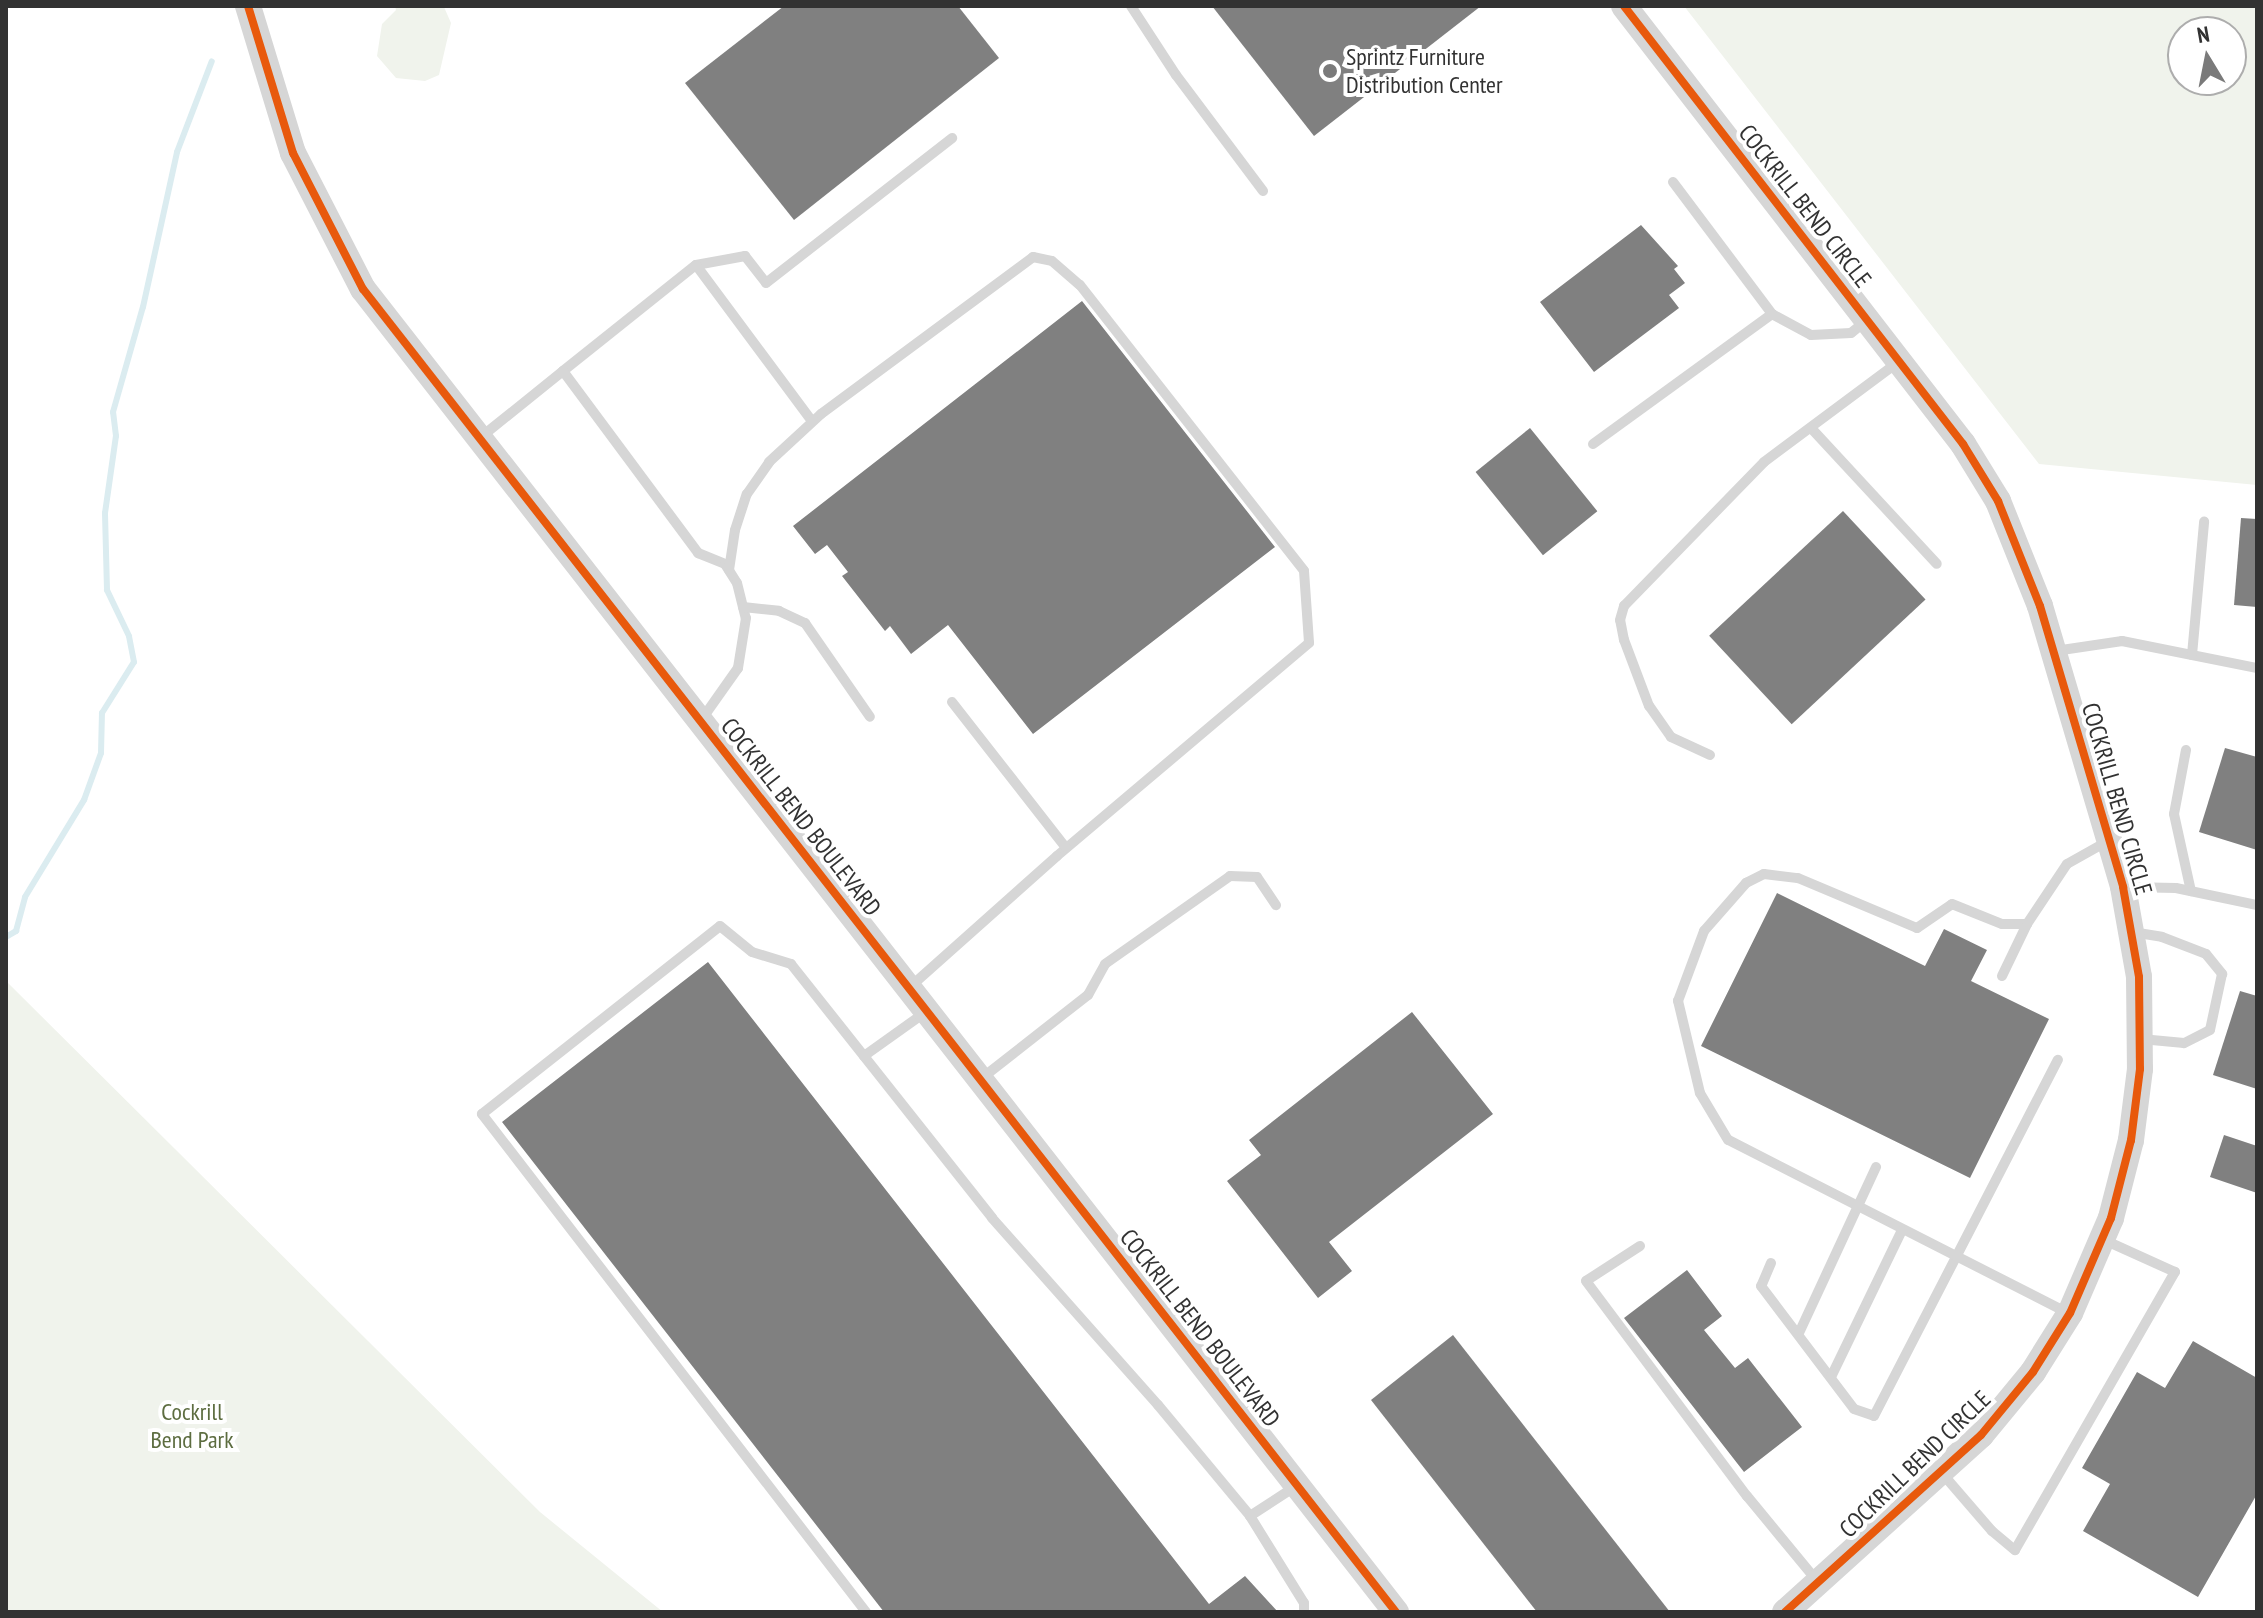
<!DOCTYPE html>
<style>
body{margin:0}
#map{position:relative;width:2263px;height:1618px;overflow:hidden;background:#fff;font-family:"PT Sans Narrow",sans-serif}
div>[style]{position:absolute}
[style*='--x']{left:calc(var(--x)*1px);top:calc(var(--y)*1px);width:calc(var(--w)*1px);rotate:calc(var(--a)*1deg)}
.green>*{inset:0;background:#f0f3ec}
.stream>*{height:6px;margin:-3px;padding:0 3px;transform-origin:3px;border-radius:3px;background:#dbecf0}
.building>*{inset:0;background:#808080;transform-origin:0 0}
.service>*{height:10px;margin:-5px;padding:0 5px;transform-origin:5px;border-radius:5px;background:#d6d6d6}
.tertiary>*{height:26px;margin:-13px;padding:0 13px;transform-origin:13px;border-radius:13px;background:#d6d6d6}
.cycleway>*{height:8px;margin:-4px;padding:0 4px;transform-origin:4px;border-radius:4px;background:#e8590c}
.dots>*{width:22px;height:22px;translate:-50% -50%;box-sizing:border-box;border:4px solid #fff;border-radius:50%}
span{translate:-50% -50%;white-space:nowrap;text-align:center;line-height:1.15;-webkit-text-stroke:8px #fff;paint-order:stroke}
.poi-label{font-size:24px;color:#323232}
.left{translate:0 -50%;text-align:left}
.street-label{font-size:24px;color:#323232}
.park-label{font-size:24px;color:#5d6d40}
.frame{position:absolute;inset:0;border:8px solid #323232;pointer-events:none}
.north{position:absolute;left:2167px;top:16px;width:80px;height:80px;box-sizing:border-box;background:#fff;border:2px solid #adadad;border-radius:50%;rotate:350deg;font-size:22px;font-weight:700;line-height:32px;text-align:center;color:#323232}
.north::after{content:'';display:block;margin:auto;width:28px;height:36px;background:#7a7a7a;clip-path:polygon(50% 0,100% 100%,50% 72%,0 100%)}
</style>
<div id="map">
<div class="green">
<i style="clip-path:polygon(395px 6px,444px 7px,451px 23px,439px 75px,425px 81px,396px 78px,377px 56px,382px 24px,396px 10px)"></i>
<i style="clip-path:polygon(evenodd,1684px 6px,2257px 6px,2257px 485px,2039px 464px,1684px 6px,2183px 32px,2231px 32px,2231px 80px,2183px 80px,2183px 32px)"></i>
<i style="clip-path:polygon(6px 981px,540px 1512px,663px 1612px,6px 1612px)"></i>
</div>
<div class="stream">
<i style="--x:6;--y:937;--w:12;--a:-31"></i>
<i style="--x:16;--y:931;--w:35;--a:-75"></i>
<i style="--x:25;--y:897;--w:114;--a:-58.7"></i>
<i style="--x:84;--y:800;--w:50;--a:-70.1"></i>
<i style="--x:101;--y:753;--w:40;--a:-88.6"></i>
<i style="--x:102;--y:713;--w:60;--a:-57.9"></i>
<i style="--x:134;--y:662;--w:26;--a:-101"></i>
<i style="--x:129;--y:636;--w:51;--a:-115.6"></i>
<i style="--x:107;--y:590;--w:77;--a:-91.5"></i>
<i style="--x:105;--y:513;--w:78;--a:-81.9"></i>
<i style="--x:116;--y:436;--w:24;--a:-97"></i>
<i style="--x:113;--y:412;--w:109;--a:-74.1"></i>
<i style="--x:143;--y:307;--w:159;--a:-77.6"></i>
<i style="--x:177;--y:152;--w:97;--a:-69"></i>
</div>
<div class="building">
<i style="clip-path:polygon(784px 6px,958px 6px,999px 58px,794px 220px,685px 83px)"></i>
<i style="clip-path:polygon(1212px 6px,1481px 6px,1314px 136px)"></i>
<i style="clip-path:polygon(1641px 225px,1678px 266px,1674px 269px,1685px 283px,1669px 295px,1679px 308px,1594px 372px,1540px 302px)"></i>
<i style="clip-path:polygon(1082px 301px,1275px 547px,1033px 734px,948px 625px,911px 654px,890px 626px,885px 631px,842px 576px,848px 572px,827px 545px,815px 554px,793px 526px)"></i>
<i style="left:1530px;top:428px;width:107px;height:70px;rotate:51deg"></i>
<i style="left:1843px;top:511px;width:121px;height:183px;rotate:47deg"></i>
<i style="clip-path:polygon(2241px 518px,2257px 519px,2257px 607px,2234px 605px)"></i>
<i style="clip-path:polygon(2225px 748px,2257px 757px,2257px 850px,2199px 832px)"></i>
<i style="clip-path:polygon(1777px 893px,1925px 966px,1944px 929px,1987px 950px,1971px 981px,2049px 1019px,1970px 1178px,1701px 1046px)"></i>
<i style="clip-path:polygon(708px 962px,1209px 1604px,1245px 1576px,1278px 1612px,884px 1612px,502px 1122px)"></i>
<i style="clip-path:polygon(2240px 991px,2257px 996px,2257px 1089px,2213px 1075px)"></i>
<i style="clip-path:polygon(1412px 1012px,1493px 1114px,1329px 1242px,1352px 1271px,1318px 1298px,1227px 1181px,1261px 1155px,1249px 1140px)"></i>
<i style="clip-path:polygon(2224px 1135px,2257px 1146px,2257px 1193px,2210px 1177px)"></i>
<i style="clip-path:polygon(1687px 1270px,1722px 1316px,1704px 1330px,1735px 1368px,1748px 1358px,1802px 1427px,1744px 1472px,1624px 1318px)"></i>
<i style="clip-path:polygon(1453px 1335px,1670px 1612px,1537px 1612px,1371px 1400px)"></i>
<i style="clip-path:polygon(2193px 1341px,2257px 1378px,2257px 1494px,2198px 1597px,2083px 1531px,2110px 1484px,2082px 1468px,2137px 1372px,2165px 1388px)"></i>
</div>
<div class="service">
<i style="--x:1131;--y:6;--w:82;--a:56.9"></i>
<i style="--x:1176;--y:75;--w:145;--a:53.1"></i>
<i style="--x:1673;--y:182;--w:165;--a:53.1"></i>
<i style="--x:1772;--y:314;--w:44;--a:28.3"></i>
<i style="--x:1811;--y:335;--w:40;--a:-2.9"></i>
<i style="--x:1851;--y:333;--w:19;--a:-39"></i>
<i style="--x:696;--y:265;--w:50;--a:-10.4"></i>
<i style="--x:745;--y:256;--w:34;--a:52"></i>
<i style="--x:766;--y:283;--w:236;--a:-37.9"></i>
<i style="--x:563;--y:371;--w:170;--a:-38.6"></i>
<i style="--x:696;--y:265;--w:194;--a:53.4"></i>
<i style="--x:1811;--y:428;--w:185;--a:47.2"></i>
<i style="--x:481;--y:437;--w:105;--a:-38.8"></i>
<i style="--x:563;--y:371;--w:227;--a:53.4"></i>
<i style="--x:698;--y:553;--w:29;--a:22"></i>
<i style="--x:725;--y:564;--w:22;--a:58"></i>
<i style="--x:737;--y:583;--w:36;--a:76"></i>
<i style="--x:746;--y:618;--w:51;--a:99.1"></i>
<i style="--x:738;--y:668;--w:62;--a:125.2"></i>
<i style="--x:1593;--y:444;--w:221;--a:-36"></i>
<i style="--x:729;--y:570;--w:40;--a:-81.5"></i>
<i style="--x:735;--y:530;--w:38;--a:-72"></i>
<i style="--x:747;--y:494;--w:39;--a:-55"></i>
<i style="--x:769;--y:462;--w:71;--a:-42.7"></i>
<i style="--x:821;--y:414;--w:264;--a:-36.5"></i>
<i style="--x:1033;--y:257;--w:19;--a:12"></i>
<i style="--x:1052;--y:261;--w:37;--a:41"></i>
<i style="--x:1080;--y:285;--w:363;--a:51.9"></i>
<i style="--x:1304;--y:571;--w:72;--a:86"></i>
<i style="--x:1309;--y:643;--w:330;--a:139.8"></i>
<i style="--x:1057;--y:856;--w:198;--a:138.3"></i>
<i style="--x:743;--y:607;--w:36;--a:6"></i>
<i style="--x:779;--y:611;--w:29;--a:25"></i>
<i style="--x:805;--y:623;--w:114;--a:55.3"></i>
<i style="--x:2055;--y:651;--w:68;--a:-8.5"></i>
<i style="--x:2122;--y:641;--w:138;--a:11.3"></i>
<i style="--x:2192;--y:655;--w:134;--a:-84.8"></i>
<i style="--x:952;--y:702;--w:185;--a:52"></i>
<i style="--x:2186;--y:750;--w:65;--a:100.6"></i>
<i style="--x:2174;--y:814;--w:79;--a:77.6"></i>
<i style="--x:1710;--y:755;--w:43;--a:-155.2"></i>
<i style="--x:1671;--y:737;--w:38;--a:-125"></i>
<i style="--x:1649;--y:706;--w:71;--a:-110.7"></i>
<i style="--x:1624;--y:640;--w:20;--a:-101"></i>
<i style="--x:1620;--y:620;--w:15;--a:-74"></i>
<i style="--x:1624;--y:606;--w:201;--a:-45.8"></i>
<i style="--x:1764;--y:462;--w:167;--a:-36.7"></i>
<i style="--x:2125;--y:887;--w:51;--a:1.1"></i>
<i style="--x:2176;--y:888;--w:83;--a:11.9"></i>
<i style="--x:2132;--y:932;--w:30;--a:9"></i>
<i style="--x:2162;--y:937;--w:47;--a:21.1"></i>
<i style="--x:2206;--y:954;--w:26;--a:51"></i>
<i style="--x:2222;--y:974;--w:57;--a:102.1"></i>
<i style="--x:2210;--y:1030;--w:29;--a:153"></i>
<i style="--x:2184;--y:1043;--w:43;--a:-174.7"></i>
<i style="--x:2002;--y:976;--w:58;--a:-64.3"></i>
<i style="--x:864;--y:1056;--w:77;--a:-35.5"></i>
<i style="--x:982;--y:1078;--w:135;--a:-38.1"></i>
<i style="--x:1088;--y:995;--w:35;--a:-61"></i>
<i style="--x:1105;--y:964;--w:153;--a:-35.1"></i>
<i style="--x:1230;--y:876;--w:27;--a:2"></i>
<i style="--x:1257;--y:877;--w:34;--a:56"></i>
<i style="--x:1640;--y:1246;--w:64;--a:147.1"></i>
<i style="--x:1586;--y:1281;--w:269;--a:53.2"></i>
<i style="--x:1747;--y:1496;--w:110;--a:50.5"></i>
<i style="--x:1771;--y:1263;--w:25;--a:113"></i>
<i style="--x:1761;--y:1286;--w:154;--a:52.9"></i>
<i style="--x:1854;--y:1409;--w:21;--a:19"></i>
<i style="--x:1874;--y:1416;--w:401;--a:-62.7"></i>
<i style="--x:2068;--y:1313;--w:381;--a:-153"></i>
<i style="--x:1728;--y:1140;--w:55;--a:-120.8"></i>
<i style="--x:1700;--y:1093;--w:95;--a:-103.4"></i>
<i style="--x:1678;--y:1001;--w:75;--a:-69.6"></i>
<i style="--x:1704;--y:931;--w:64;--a:-48.8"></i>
<i style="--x:1746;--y:883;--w:20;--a:-27"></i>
<i style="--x:1764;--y:874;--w:34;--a:7"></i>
<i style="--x:1798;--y:878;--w:129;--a:22.8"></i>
<i style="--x:1917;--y:928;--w:42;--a:-34.4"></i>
<i style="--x:1952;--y:904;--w:54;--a:21.8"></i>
<i style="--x:2002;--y:924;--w:25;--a:0"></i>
<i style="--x:2027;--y:924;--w:72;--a:-56.3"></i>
<i style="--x:2067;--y:864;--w:47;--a:-29.3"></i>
<i style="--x:1799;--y:1333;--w:183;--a:-65.1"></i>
<i style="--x:1831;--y:1377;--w:163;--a:-64.2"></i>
<i style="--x:1941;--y:1472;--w:78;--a:49.2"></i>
<i style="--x:1992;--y:1531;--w:30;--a:40"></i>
<i style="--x:2015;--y:1550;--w:321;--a:-60.1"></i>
<i style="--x:2175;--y:1272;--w:78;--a:-155.7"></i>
<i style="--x:1250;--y:1516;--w:55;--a:-33.1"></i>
<i style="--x:866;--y:1612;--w:629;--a:-127.64"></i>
<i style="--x:482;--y:1114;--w:303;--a:-38.3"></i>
<i style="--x:720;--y:926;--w:41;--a:39.1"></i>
<i style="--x:752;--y:952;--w:41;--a:17.1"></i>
<i style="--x:791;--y:964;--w:324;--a:51.6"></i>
<i style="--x:992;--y:1218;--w:250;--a:48.4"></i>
<i style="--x:1158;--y:1405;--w:144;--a:50.3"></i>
<i style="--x:1250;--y:1516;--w:102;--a:58.2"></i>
<i style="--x:1304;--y:1603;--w:9;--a:90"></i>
</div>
<div class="tertiary">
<i style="--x:248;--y:6;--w:154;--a:73"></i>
<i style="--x:293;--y:153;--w:153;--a:62.8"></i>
<i style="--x:363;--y:289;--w:1679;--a:52.02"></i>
<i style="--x:1624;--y:6;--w:554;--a:52.26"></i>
<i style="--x:1963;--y:444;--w:67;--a:58.4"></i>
<i style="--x:1998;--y:501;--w:113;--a:68.2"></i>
<i style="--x:2040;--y:606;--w:293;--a:73.5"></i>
<i style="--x:2123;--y:887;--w:91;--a:79.9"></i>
<i style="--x:2139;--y:977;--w:92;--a:89.4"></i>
<i style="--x:2140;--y:1069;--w:72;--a:97.2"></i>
<i style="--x:2131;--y:1140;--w:81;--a:104.4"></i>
<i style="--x:2111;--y:1218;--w:103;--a:113.3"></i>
<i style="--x:2070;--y:1313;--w:70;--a:122.1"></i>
<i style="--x:2033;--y:1372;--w:82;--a:129.5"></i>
<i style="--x:1981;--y:1435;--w:264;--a:137.9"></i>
</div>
<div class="cycleway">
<i style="--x:248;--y:6;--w:154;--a:73"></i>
<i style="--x:293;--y:153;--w:153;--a:62.8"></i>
<i style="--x:363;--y:289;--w:1679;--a:52.02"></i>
<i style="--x:1624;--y:6;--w:554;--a:52.26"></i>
<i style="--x:1963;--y:444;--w:67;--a:58.4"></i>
<i style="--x:1998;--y:501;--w:113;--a:68.2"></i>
<i style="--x:2040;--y:606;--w:293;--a:73.5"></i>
<i style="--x:2123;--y:887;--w:91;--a:79.9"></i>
<i style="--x:2139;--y:977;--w:92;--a:89.4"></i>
<i style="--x:2140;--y:1069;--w:72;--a:97.2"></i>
<i style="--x:2131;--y:1140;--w:81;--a:104.4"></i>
<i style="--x:2111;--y:1218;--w:103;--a:113.3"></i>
<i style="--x:2070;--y:1313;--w:70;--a:122.1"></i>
<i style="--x:2033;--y:1372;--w:82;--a:129.5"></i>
<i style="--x:1981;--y:1435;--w:264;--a:137.9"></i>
</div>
<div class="dots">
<i style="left:1330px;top:71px;background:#7a7a7a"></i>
</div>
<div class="poi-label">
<span class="left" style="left:1346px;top:71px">Sprintz Furniture<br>Distribution Center</span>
</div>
<div class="street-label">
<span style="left:1805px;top:206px;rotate:52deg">COCKRILL BEND CIRCLE</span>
<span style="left:2117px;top:799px;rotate:74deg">COCKRILL BEND CIRCLE</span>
<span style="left:801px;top:817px;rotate:52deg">COCKRILL BEND BOULEVARD</span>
<span style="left:1200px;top:1328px;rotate:52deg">COCKRILL BEND BOULEVARD</span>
<span style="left:1915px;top:1464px;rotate:-44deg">COCKRILL BEND CIRCLE</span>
</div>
<div class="park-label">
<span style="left:192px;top:1426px">Cockrill<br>Bend Park</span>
</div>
<div class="frame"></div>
<div class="north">N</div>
</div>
